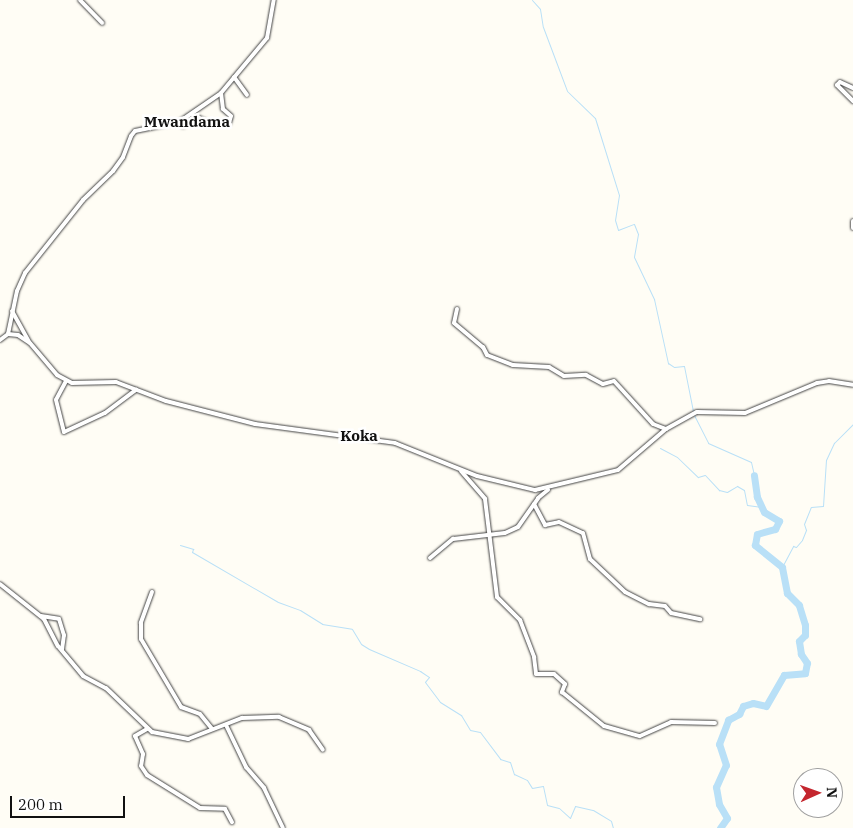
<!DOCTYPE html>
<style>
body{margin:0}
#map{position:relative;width:853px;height:828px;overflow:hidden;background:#fffdf5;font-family:"IBM Plex Serif",serif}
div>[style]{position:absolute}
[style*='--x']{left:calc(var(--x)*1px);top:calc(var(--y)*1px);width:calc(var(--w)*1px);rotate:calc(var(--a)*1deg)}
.stream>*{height:1px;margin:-0.5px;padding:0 0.5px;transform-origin:0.5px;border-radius:0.5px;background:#b9e0f7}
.river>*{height:7px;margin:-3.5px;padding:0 3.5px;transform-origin:3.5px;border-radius:3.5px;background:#b9e0f7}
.roads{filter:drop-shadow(0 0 1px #444) drop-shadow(0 0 1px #444)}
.street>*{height:4px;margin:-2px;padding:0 2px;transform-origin:2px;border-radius:2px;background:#fff}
span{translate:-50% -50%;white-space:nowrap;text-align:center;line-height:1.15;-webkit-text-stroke:5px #fff;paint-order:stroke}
.quarter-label{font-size:15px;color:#111;font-weight:700}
.north{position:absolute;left:793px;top:768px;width:50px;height:50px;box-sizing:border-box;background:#fff;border:1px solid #a0a0a0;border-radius:50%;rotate:88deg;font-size:14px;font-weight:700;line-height:20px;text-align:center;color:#111}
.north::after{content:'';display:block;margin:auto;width:18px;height:22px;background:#c4262e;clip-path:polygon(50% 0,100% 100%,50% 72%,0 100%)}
.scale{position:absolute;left:10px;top:796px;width:115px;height:22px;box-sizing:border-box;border:2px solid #111;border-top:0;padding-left:6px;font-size:15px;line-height:18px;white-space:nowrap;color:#111;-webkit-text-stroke:4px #fff;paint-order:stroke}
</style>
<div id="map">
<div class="stream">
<i style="--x:532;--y:0;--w:12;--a:48"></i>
<i style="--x:540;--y:9;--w:18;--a:81"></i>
<i style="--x:543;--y:27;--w:68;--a:69.4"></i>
<i style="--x:567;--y:91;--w:39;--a:44"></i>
<i style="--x:595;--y:118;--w:81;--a:72.7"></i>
<i style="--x:619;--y:195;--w:25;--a:99"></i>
<i style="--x:615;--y:220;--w:10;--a:73"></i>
<i style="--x:618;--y:230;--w:17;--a:-21"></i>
<i style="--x:634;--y:224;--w:11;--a:68"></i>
<i style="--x:638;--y:234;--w:23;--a:100"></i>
<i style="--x:634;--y:257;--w:47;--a:64.5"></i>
<i style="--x:654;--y:299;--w:66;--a:77.7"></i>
<i style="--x:668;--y:363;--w:7;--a:34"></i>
<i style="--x:674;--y:367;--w:10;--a:-6"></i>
<i style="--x:684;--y:366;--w:46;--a:78.7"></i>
<i style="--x:694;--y:415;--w:31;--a:63"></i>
<i style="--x:708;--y:443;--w:47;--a:23.8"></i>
<i style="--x:751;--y:462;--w:13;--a:77"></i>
<i style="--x:660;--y:448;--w:19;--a:28"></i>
<i style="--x:677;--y:457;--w:29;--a:44"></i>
<i style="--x:698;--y:477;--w:7;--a:-16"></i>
<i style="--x:705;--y:475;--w:21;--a:47"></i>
<i style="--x:719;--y:490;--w:8;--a:14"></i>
<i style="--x:727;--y:492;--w:12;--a:-31"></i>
<i style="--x:737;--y:486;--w:8;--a:30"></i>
<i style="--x:744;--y:490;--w:15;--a:79"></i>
<i style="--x:747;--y:505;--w:15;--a:8"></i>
<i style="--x:180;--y:545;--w:14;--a:17"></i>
<i style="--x:193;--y:549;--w:3;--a:108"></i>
<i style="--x:192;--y:552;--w:99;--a:30.2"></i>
<i style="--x:278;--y:602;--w:23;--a:20"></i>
<i style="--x:300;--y:610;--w:26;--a:32"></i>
<i style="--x:322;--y:624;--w:30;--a:9"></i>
<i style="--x:352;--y:629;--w:17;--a:59"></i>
<i style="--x:361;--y:644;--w:9;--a:32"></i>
<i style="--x:369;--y:649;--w:56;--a:23.3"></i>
<i style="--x:420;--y:671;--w:11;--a:34"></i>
<i style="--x:429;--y:677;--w:6;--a:129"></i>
<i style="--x:425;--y:682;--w:25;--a:53"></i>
<i style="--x:440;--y:702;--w:25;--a:32"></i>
<i style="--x:461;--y:715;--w:17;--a:59"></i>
<i style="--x:470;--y:730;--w:10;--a:11"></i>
<i style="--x:480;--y:732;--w:34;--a:53"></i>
<i style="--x:500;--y:759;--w:10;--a:17"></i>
<i style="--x:510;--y:762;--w:13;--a:72"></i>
<i style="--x:514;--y:774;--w:14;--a:25"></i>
<i style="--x:527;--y:780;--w:9;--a:58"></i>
<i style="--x:532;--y:788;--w:11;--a:-10"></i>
<i style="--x:543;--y:786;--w:19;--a:78"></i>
<i style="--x:547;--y:805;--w:12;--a:14"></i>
<i style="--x:559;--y:808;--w:15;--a:42"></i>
<i style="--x:570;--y:818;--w:13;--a:-67"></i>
<i style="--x:575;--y:806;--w:18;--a:13"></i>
<i style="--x:593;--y:810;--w:21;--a:31"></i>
<i style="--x:611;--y:821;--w:7;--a:74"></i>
<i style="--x:782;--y:567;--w:24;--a:-62"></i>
<i style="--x:793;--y:546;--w:3;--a:18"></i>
<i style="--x:796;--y:547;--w:9;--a:-49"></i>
<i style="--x:802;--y:540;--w:11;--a:-68"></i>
<i style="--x:806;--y:530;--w:6;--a:-108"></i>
<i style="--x:804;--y:524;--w:18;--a:-68"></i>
<i style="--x:811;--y:507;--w:12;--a:-5"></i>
<i style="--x:823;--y:506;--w:46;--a:-86.3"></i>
<i style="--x:826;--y:460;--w:19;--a:-65"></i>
<i style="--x:834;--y:443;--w:27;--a:-45"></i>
</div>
<div class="river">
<i style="--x:720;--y:828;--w:12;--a:-55"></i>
<i style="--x:727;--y:818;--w:16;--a:-120"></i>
<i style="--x:719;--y:804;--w:17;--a:-100"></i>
<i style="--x:716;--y:787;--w:24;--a:-66"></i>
<i style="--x:726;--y:765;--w:22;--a:-108"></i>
<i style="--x:719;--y:744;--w:26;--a:-69"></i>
<i style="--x:728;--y:720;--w:13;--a:-29"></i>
<i style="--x:739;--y:714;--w:9;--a:-63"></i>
<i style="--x:743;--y:706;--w:10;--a:-17"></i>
<i style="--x:753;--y:703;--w:13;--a:13"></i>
<i style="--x:766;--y:706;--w:36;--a:-60"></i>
<i style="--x:784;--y:675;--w:21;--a:-5"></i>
<i style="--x:805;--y:673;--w:10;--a:-79"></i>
<i style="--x:807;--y:663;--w:11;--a:-124"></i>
<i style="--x:801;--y:654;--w:13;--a:-99"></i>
<i style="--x:799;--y:641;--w:8;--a:-45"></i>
<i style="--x:805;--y:635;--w:10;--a:-90"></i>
<i style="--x:805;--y:625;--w:21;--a:-107"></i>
<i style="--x:799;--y:605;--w:17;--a:-135"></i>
<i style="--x:787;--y:593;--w:26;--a:-101"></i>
<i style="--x:782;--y:567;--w:35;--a:-141"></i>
<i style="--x:755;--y:545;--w:11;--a:-80"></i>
<i style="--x:757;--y:534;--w:19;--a:-16"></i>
<i style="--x:775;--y:529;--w:9;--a:-63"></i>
<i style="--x:779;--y:521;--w:17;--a:-149"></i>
<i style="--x:764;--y:512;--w:17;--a:-115"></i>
<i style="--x:757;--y:497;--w:22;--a:-98"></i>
</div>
<div class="roads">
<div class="street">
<i style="--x:80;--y:0;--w:32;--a:46"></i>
<i style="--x:234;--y:77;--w:22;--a:54"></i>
<i style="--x:837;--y:85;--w:23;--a:45"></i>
<i style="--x:837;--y:85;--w:4;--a:-45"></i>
<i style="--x:840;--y:82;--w:14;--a:25"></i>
<i style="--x:179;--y:122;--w:6;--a:45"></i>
<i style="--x:183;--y:126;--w:18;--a:-27"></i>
<i style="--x:199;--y:118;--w:14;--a:25"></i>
<i style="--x:212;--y:124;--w:17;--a:-3"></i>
<i style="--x:229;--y:123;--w:7;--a:-74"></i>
<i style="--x:231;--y:116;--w:11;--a:-139"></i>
<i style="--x:223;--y:109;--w:16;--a:-97"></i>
<i style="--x:853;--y:221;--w:7;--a:90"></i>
<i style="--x:457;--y:309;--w:14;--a:102"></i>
<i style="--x:454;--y:323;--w:38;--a:40"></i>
<i style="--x:483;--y:347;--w:9;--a:63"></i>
<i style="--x:487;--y:355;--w:28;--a:21"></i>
<i style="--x:513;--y:365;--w:36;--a:3"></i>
<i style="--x:549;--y:367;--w:17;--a:31"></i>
<i style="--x:564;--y:376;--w:22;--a:-3"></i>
<i style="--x:586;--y:375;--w:19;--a:28"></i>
<i style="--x:603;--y:384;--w:11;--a:-15"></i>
<i style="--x:614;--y:381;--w:58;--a:47.8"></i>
<i style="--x:653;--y:424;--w:14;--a:21"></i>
<i style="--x:12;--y:311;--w:35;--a:61"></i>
<i style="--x:8;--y:334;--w:44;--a:-78.2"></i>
<i style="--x:17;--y:291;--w:20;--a:-66"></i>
<i style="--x:25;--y:273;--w:93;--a:-51.5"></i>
<i style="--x:83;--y:200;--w:42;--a:-44"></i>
<i style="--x:113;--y:171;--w:17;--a:-54"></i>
<i style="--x:123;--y:157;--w:22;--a:-69"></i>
<i style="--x:131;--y:136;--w:6;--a:-51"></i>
<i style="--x:135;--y:131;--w:45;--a:-11.6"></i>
<i style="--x:179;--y:122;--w:51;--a:-34.6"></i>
<i style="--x:221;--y:93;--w:72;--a:-50.1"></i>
<i style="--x:267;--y:38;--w:39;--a:-80"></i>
<i style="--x:0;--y:340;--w:10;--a:-37"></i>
<i style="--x:8;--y:334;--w:10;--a:6"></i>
<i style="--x:18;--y:335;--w:14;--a:34"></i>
<i style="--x:30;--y:343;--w:42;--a:49.8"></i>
<i style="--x:57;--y:375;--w:17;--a:28"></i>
<i style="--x:72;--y:383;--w:44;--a:-1.3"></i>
<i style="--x:116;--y:382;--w:53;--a:20.8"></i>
<i style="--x:166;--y:401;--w:92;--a:14.5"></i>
<i style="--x:255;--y:424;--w:141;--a:7.7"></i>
<i style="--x:395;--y:443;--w:88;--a:21.9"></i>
<i style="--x:477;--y:476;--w:60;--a:13.6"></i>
<i style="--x:535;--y:490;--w:85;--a:-13.5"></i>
<i style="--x:618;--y:470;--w:63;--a:-40.5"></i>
<i style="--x:666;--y:429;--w:35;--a:-29"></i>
<i style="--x:697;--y:412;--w:48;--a:1.2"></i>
<i style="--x:745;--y:413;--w:78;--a:-22.6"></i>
<i style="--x:817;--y:383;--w:12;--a:-9"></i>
<i style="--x:829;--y:381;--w:24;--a:9"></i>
<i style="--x:66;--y:381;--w:21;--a:118"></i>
<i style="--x:56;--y:400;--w:33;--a:76"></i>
<i style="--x:64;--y:432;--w:45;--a:-24.9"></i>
<i style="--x:105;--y:413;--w:39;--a:-37"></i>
<i style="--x:461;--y:471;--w:37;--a:49"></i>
<i style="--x:485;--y:499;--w:99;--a:83"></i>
<i style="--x:497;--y:597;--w:33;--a:45"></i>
<i style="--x:520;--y:620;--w:40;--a:69"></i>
<i style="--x:534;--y:657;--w:17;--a:83"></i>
<i style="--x:536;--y:674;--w:18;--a:0"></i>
<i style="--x:554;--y:674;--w:15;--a:42"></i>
<i style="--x:565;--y:684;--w:9;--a:111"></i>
<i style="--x:562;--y:692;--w:54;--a:39"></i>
<i style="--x:604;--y:726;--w:37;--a:16"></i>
<i style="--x:640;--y:736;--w:34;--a:-24"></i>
<i style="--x:671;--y:722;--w:44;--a:1.3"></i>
<i style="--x:534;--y:504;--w:24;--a:62"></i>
<i style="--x:545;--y:525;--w:14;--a:-12"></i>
<i style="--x:559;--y:522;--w:26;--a:25"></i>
<i style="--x:583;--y:533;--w:27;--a:75"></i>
<i style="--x:590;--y:559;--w:48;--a:43.3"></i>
<i style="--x:625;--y:592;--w:27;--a:27"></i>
<i style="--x:649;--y:604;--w:16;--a:7"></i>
<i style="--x:665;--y:606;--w:9;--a:49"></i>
<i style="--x:671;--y:613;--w:30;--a:12"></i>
<i style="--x:430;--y:558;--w:30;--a:-40"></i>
<i style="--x:453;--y:539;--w:52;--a:-6.6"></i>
<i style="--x:505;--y:533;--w:14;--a:-25"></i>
<i style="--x:518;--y:527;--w:35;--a:-55"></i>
<i style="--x:538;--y:498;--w:13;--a:-39"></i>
<i style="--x:0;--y:584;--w:56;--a:38.5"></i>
<i style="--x:44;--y:619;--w:30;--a:63"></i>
<i style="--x:58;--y:646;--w:39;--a:50"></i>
<i style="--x:83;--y:676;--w:26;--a:28"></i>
<i style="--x:106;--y:688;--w:64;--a:43.7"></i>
<i style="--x:152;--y:732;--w:37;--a:11"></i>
<i style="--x:188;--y:739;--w:58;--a:-21.3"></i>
<i style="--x:242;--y:718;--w:37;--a:-2"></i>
<i style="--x:279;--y:717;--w:33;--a:23"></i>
<i style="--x:309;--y:730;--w:24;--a:55"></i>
<i style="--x:152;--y:592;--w:33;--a:110"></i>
<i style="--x:141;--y:623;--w:16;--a:90"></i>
<i style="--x:141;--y:639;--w:79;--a:59.5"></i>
<i style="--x:181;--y:707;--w:20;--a:20"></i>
<i style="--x:200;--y:714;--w:19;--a:51"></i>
<i style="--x:41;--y:616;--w:18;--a:9"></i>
<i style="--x:59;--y:619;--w:17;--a:73"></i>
<i style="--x:64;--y:635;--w:15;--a:98"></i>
<i style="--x:226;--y:725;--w:47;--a:64.5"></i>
<i style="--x:246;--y:767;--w:28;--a:49"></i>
<i style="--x:264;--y:788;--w:44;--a:64.6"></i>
<i style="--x:147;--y:729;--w:14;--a:150"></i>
<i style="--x:135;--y:736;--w:20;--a:66"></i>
<i style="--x:143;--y:754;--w:12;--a:99"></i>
<i style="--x:141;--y:766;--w:11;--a:56"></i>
<i style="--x:147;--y:775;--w:62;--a:31.9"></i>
<i style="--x:200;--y:808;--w:25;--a:2"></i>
<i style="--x:225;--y:809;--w:15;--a:62"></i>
</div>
</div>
<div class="quarter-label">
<span style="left:187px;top:122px">Mwandama</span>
<span style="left:359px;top:436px">Koka</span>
</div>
<div class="north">N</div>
<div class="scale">200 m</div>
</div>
